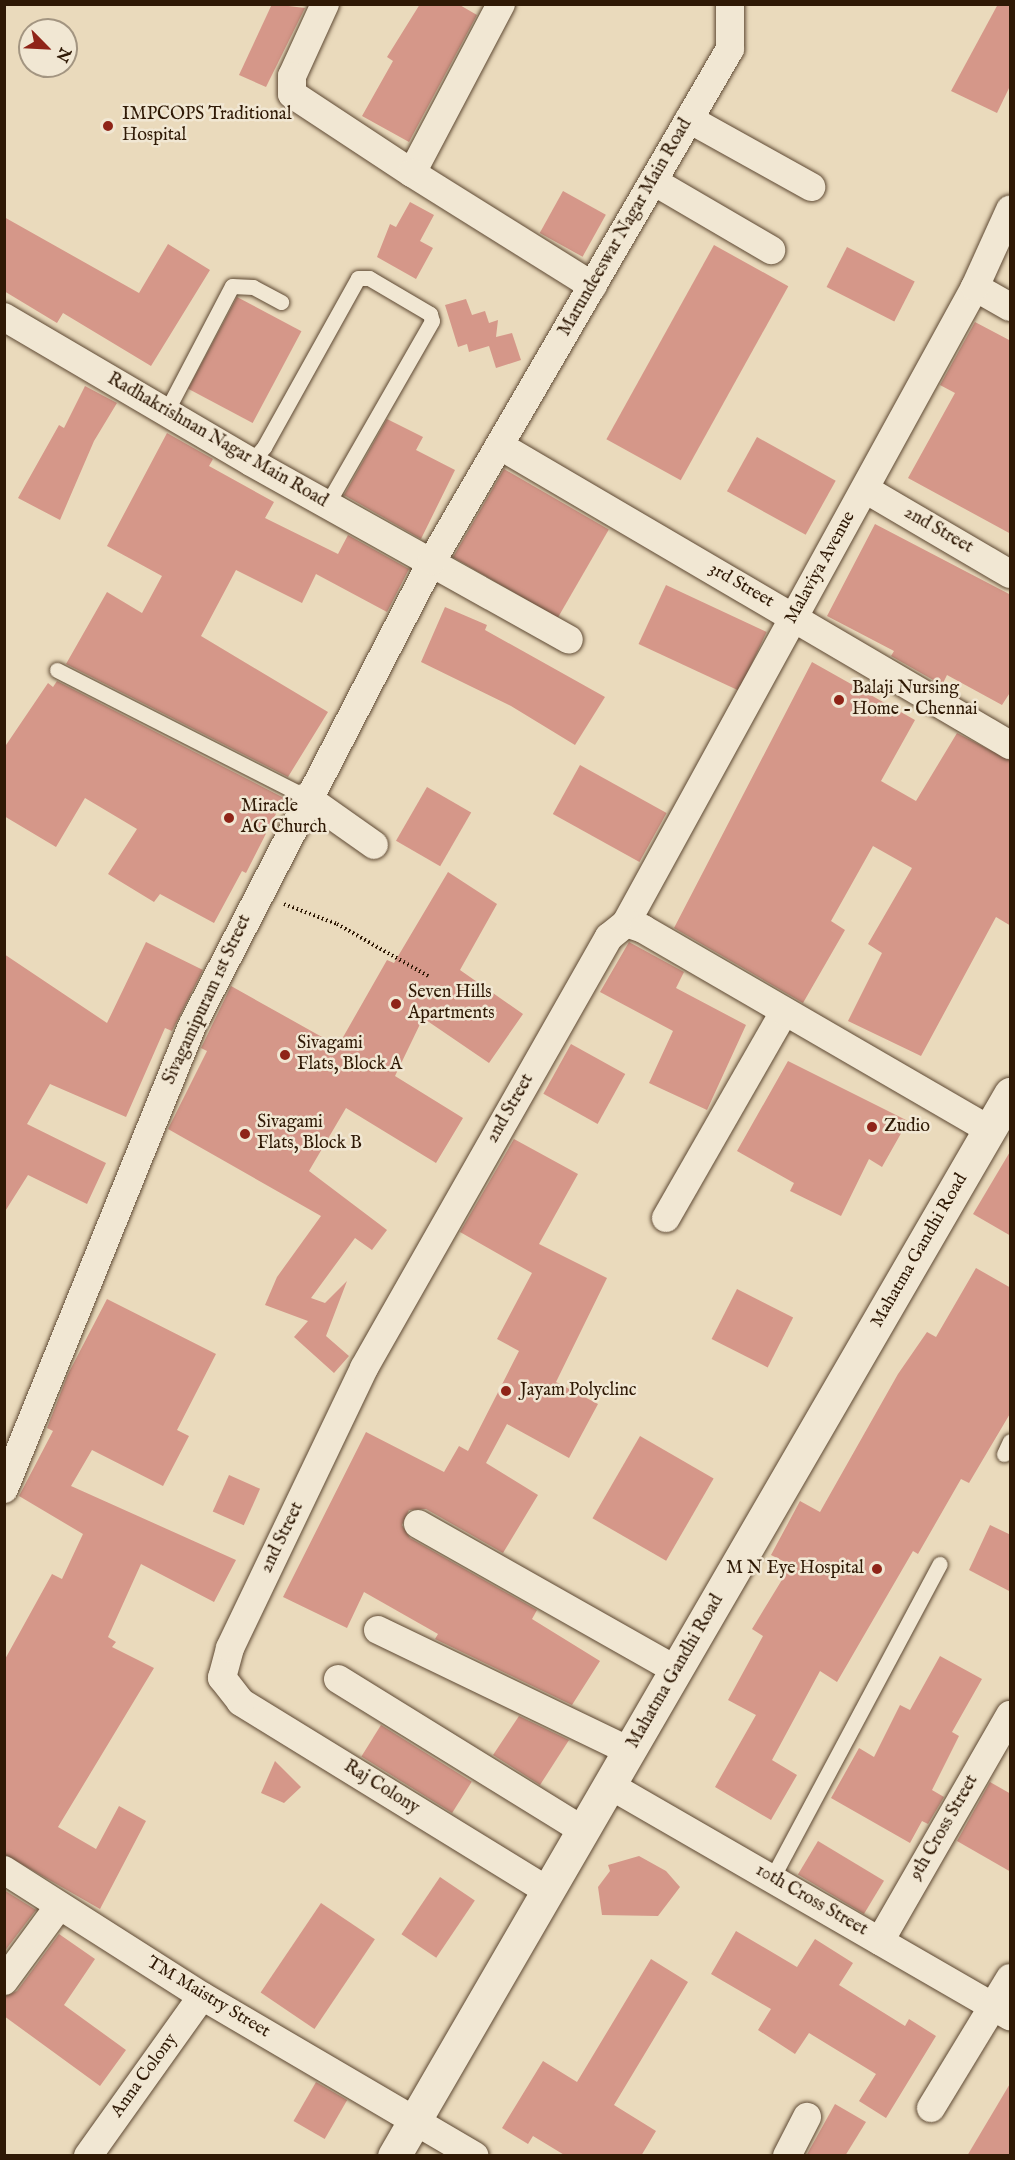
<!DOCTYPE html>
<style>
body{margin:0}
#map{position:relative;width:1015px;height:2160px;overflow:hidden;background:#eadabc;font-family:"IM FELL English",serif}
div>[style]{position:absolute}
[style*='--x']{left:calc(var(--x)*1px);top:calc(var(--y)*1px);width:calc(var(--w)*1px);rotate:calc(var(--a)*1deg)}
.building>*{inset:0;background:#d59789;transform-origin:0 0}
.path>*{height:4px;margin-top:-2px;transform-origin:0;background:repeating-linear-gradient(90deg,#2f1905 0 1.5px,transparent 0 4.5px)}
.roads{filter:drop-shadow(0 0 2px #5e4933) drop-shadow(0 0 2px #5e4933)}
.service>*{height:15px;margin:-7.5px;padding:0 7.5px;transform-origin:7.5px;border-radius:7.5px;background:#f1e7d3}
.minor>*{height:28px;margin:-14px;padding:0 14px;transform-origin:14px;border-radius:14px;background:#f1e7d3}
.secondary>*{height:33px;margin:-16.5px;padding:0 16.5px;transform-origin:16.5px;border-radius:16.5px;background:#f1e7d3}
.dots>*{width:16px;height:16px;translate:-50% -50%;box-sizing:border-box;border:3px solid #f1e7d3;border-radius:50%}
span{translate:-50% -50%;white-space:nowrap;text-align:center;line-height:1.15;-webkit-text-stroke:5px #f1e7d3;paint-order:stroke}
.poi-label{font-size:18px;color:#2f1905}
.left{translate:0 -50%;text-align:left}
.right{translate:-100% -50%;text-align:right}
.street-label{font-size:18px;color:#2f1905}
.frame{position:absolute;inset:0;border:6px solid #2f1905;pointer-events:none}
.north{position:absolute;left:18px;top:18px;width:60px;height:60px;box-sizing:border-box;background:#f1e7d3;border:2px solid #a39581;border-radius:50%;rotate:114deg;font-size:16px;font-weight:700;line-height:24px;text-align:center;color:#2f1905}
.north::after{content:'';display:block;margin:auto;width:21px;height:27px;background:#8f2418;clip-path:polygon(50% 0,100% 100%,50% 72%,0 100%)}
</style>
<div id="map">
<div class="building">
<i style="clip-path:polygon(272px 4px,305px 8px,266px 87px,239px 75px)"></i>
<i style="clip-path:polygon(420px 4px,458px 4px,477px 15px,409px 142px,362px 116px,393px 61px,387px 57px)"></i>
<i style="clip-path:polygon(998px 4px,1011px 4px,1011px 84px,997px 113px,951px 91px)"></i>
<i style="left:563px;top:191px;width:49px;height:48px;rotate:29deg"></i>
<i style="clip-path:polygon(410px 202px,434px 215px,420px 241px,433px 248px,416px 279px,377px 257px,390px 224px,396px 227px)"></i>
<i style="clip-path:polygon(4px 217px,139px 293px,168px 244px,210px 270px,151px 366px,63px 313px,57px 323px,4px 291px)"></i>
<i style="left:714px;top:245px;width:85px;height:222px;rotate:29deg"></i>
<i style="left:847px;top:247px;width:76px;height:45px;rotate:27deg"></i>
<i style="left:237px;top:297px;width:73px;height:104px;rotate:28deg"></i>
<i style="clip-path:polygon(466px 299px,472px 315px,485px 311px,489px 323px,498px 320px,496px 337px,512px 333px,521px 360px,496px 368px,489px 346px,469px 352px,467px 344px,458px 347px,445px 305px)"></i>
<i style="clip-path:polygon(975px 322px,1011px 341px,1011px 534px,908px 478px,955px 393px,940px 385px)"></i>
<i style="clip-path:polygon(85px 386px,117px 403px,94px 441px,60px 520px,18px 498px,59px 425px,64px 428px)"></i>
<i style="clip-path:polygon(387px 419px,423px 437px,416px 450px,455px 470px,421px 539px,344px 495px)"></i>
<i style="clip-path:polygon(167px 433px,213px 459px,209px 466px,274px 502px,265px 518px,338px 554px,348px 535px,409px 569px,387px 612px,316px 574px,302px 603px,236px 570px,201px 636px,328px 712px,288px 777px,66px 664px,107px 592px,142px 613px,162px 576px,107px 546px)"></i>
<i style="left:757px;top:437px;width:90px;height:62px;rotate:29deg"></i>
<i style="left:504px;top:469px;width:121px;height:102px;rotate:30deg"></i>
<i style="clip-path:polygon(875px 524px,1011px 595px,1011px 691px,1002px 705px,947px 675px,942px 685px,891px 656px,894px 651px,827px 616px)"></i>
<i style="left:666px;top:585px;width:111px;height:65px;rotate:25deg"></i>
<i style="clip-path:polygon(445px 607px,487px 625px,485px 630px,605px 697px,575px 745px,511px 706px,421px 662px)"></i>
<i style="clip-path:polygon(812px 662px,915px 720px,881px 781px,916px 801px,957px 733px,1011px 761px,1011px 926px,996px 917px,921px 1056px,848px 1021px,882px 953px,868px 944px,912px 868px,873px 846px,831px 921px,845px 930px,803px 1003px,674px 928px)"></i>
<i style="clip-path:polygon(57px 681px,284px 798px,246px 873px,242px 871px,214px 923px,160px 894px,154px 902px,108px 874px,137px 829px,85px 798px,56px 847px,4px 816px,4px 748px,48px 683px,53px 687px)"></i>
<i style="left:580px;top:765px;width:99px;height:56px;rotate:29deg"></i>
<i style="left:427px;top:787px;width:51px;height:62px;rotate:30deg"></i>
<i style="clip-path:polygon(448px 872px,497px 904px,460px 970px,523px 1014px,489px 1063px,423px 1018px,395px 1076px,463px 1118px,436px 1163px,346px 1108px,309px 1171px,387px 1230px,372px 1250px,355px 1238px,311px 1298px,325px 1303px,347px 1281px,326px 1336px,349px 1356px,334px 1373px,294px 1337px,308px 1321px,265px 1305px,277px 1277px,321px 1216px,168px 1129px,207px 1051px,201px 1048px,231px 986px,338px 1046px,387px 960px,394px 963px)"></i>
<i style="clip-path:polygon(146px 942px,203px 970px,172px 1031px,165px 1028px,126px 1117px,50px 1084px,27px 1124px,106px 1163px,87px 1204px,28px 1175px,4px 1213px,4px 954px,107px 1023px)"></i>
<i style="clip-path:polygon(629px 942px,684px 972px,676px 988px,746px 1025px,707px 1110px,649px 1083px,673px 1031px,600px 992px)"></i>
<i style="left:571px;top:1044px;width:62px;height:57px;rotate:29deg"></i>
<i style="clip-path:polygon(788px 1061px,908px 1121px,882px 1167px,869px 1159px,841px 1216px,790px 1191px,794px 1183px,737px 1151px)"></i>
<i style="clip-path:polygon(514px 1139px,578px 1174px,539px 1244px,607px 1278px,556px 1382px,598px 1404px,569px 1458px,507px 1424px,486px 1463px,538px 1495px,503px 1553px,426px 1509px,409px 1510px,402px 1525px,410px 1538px,537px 1610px,532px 1619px,600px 1661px,572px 1705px,435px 1639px,438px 1634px,364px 1592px,347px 1628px,283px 1597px,366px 1432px,444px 1472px,459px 1446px,468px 1451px,519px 1351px,497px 1339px,532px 1273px,460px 1232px)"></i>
<i style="clip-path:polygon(1011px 1150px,1011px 1236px,973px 1214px)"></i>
<i style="clip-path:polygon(976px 1268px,1011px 1288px,1011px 1412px,969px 1483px,961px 1479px,918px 1554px,913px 1551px,837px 1682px,820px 1671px,772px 1760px,797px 1775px,771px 1820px,715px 1787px,756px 1715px,728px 1700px,763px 1636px,752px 1629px,791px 1565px,771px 1555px,800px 1501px,820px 1512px,898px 1374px,927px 1332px,936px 1337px)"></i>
<i style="left:737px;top:1289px;width:63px;height:56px;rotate:27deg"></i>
<i style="clip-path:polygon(107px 1299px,216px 1354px,177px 1430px,189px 1436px,163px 1486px,92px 1450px,71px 1486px,236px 1560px,214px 1602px,141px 1564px,108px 1637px,116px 1642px,112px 1647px,154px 1668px,58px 1827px,96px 1849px,119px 1806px,146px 1821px,100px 1909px,4px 1854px,4px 1661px,52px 1574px,62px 1579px,83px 1534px,19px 1496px,53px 1431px,47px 1428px,68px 1374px)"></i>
<i style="left:640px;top:1436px;width:85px;height:95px;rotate:30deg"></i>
<i style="left:229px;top:1475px;width:34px;height:40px;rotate:24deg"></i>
<i style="clip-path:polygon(990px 1525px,1011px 1535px,1011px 1592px,969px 1570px)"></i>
<i style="clip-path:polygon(940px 1656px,982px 1679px,952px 1732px,959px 1736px,932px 1790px,944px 1797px,928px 1824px,922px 1821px,910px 1843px,831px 1798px,859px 1748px,874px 1757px,900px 1705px,910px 1710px)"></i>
<i style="clip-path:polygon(519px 1716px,569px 1740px,540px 1785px,493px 1755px)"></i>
<i style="left:381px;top:1725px;width:107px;height:37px;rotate:32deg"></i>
<i style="clip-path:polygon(275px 1761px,301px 1787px,284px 1803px,261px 1793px)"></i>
<i style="clip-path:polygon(990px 1782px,1011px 1794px,1011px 1872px,957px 1841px)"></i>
<i style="left:818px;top:1841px;width:77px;height:39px;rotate:31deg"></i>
<i style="clip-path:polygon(639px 1856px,666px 1871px,680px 1887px,658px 1916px,602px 1915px,598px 1887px,610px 1871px,608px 1865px)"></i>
<i style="left:440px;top:1877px;width:42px;height:69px;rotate:34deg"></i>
<i style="clip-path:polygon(4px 1890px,36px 1910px,4px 1952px)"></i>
<i style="left:321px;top:1903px;width:65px;height:108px;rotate:34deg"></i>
<i style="clip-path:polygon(736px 1931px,797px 1967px,815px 1939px,853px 1963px,839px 1985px,905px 2026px,909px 2019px,936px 2036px,886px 2118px,859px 2101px,876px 2074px,809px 2033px,795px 2054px,758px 2030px,771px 2009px,711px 1974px)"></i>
<i style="clip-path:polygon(59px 1934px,95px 1959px,64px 2005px,126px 2050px,100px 2086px,4px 2016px,4px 1997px,17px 1991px)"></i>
<i style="clip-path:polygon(651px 1959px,688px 1982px,614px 2105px,656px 2131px,641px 2156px,566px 2156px,533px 2136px,528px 2144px,502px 2128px,543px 2061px,577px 2082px)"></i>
<i style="left:316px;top:2082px;width:36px;height:45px;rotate:30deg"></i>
<i style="clip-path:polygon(1011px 2082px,1011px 2156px,967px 2156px)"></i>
<i style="clip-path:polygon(835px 2104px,866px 2122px,845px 2156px,806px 2156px)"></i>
</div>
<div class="path">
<i style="--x:284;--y:904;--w:57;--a:20.7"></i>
<i style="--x:337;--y:924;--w:105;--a:29.7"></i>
</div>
<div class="roads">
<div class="service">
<i style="--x:166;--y:412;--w:142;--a:-62.4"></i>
<i style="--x:232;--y:286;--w:21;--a:3"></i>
<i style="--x:253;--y:287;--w:32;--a:28"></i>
<i style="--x:251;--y:462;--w:20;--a:-49"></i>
<i style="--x:264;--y:447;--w:193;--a:-60.9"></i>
<i style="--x:358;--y:278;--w:11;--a:0"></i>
<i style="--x:369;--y:278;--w:71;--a:30.5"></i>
<i style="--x:430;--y:314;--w:7;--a:74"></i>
<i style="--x:432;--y:321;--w:211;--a:119.8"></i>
<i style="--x:57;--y:670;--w:280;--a:27"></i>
<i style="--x:1004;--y:1454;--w:14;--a:-65"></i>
<i style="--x:772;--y:1878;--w:356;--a:-61.9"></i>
</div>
<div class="minor">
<i style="--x:325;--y:4;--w:79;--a:114.6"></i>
<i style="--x:292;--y:76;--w:18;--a:90"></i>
<i style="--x:292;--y:94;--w:144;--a:33.4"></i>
<i style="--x:501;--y:4;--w:191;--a:117.8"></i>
<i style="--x:412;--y:173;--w:213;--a:32"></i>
<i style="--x:689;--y:119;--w:140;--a:29.1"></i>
<i style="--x:653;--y:181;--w:137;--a:30.3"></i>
<i style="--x:975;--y:287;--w:40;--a:29.7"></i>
<i style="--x:4;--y:317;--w:286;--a:30.4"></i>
<i style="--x:251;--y:462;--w:364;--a:29.2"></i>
<i style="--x:502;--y:447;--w:589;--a:30.4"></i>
<i style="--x:865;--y:489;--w:168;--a:30.4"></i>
<i style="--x:306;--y:797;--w:83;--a:35.2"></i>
<i style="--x:626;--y:923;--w:725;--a:-61.24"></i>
<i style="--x:975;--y:287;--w:85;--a:-65.6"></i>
<i style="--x:666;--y:1218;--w:237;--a:-60.2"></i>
<i style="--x:4;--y:1489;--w:500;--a:-67.9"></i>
<i style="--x:192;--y:1026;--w:523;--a:-62.7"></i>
<i style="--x:432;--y:561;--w:592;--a:-59.8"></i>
<i style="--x:730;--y:49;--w:45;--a:-90"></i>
<i style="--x:418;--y:1524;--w:296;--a:29.5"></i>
<i style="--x:378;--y:1630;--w:281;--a:25.7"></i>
<i style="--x:338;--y:1679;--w:289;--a:31.7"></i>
<i style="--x:611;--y:1786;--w:461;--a:30"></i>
<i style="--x:4;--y:1870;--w:235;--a:32.5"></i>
<i style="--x:202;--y:1996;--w:316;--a:30.4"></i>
<i style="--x:548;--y:1891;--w:361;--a:-148.4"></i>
<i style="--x:241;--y:1702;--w:31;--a:-128"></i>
<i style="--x:222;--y:1678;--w:31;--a:-75"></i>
<i style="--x:230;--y:1648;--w:310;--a:-64.4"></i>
<i style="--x:364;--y:1368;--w:496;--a:-60.4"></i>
<i style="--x:609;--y:937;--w:22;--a:-39"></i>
<i style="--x:626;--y:923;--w:18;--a:19"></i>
<i style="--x:643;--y:929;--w:401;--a:30.1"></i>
<i style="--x:880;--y:1941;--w:261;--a:-60.1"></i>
<i style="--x:4;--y:1981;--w:93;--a:-53.7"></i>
<i style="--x:931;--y:2108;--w:152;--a:-58.7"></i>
<i style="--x:88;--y:2156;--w:196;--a:-54.5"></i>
<i style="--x:787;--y:2156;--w:44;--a:-62.9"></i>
</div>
<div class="secondary">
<i style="--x:394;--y:2156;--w:1228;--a:-59.88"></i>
</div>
</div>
<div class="dots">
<i style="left:108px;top:126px;background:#8f2418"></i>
<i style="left:839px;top:700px;background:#8f2418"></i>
<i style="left:229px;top:818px;background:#8f2418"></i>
<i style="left:396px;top:1004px;background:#8f2418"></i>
<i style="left:285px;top:1055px;background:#8f2418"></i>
<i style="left:872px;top:1127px;background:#8f2418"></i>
<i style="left:245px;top:1134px;background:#8f2418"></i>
<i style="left:506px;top:1391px;background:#8f2418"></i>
<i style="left:877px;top:1569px;background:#8f2418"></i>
</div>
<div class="poi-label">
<span class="left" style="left:122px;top:126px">IMPCOPS Traditional<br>Hospital</span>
<span class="left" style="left:852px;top:700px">Balaji Nursing<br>Home - Chennai</span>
<span class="left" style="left:241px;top:818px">Miracle<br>AG Church</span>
<span class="left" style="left:408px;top:1004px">Seven Hills<br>Apartments</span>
<span class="left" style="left:297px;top:1055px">Sivagami<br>Flats, Block A</span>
<span class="left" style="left:257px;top:1134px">Sivagami<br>Flats, Block B</span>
<span class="left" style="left:884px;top:1127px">Zudio</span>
<span class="left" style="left:520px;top:1391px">Jayam Polyclinc</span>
<span class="right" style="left:864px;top:1569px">M N Eye Hospital</span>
</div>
<div class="street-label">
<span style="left:626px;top:228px;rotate:-60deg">Marundeeswar Nagar Main Road</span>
<span style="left:217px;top:441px;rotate:30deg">Radhakrishnan Nagar Main Road</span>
<span style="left:938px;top:531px;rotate:30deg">2nd Street</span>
<span style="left:821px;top:568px;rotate:-61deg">Malaviya Avenue</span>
<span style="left:741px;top:586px;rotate:30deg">3rd Street</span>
<span style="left:208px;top:1000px;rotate:-65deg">Sivagamipuram 1st Street</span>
<span style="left:511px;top:1109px;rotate:-60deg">2nd Street</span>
<span style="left:920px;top:1251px;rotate:-60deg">Mahatma Gandhi Road</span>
<span style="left:283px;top:1538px;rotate:-64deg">2nd Street</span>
<span style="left:676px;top:1672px;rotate:-60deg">Mahatma Gandhi Road</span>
<span style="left:381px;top:1788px;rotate:32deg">Raj Colony</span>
<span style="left:945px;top:1828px;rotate:-60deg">9th Cross Street</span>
<span style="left:811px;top:1901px;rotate:30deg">10th Cross Street</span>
<span style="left:208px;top:1998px;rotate:31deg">TM Maistry Street</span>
<span style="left:145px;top:2076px;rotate:-54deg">Anna Colony</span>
</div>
<div class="frame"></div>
<div class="north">N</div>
</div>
